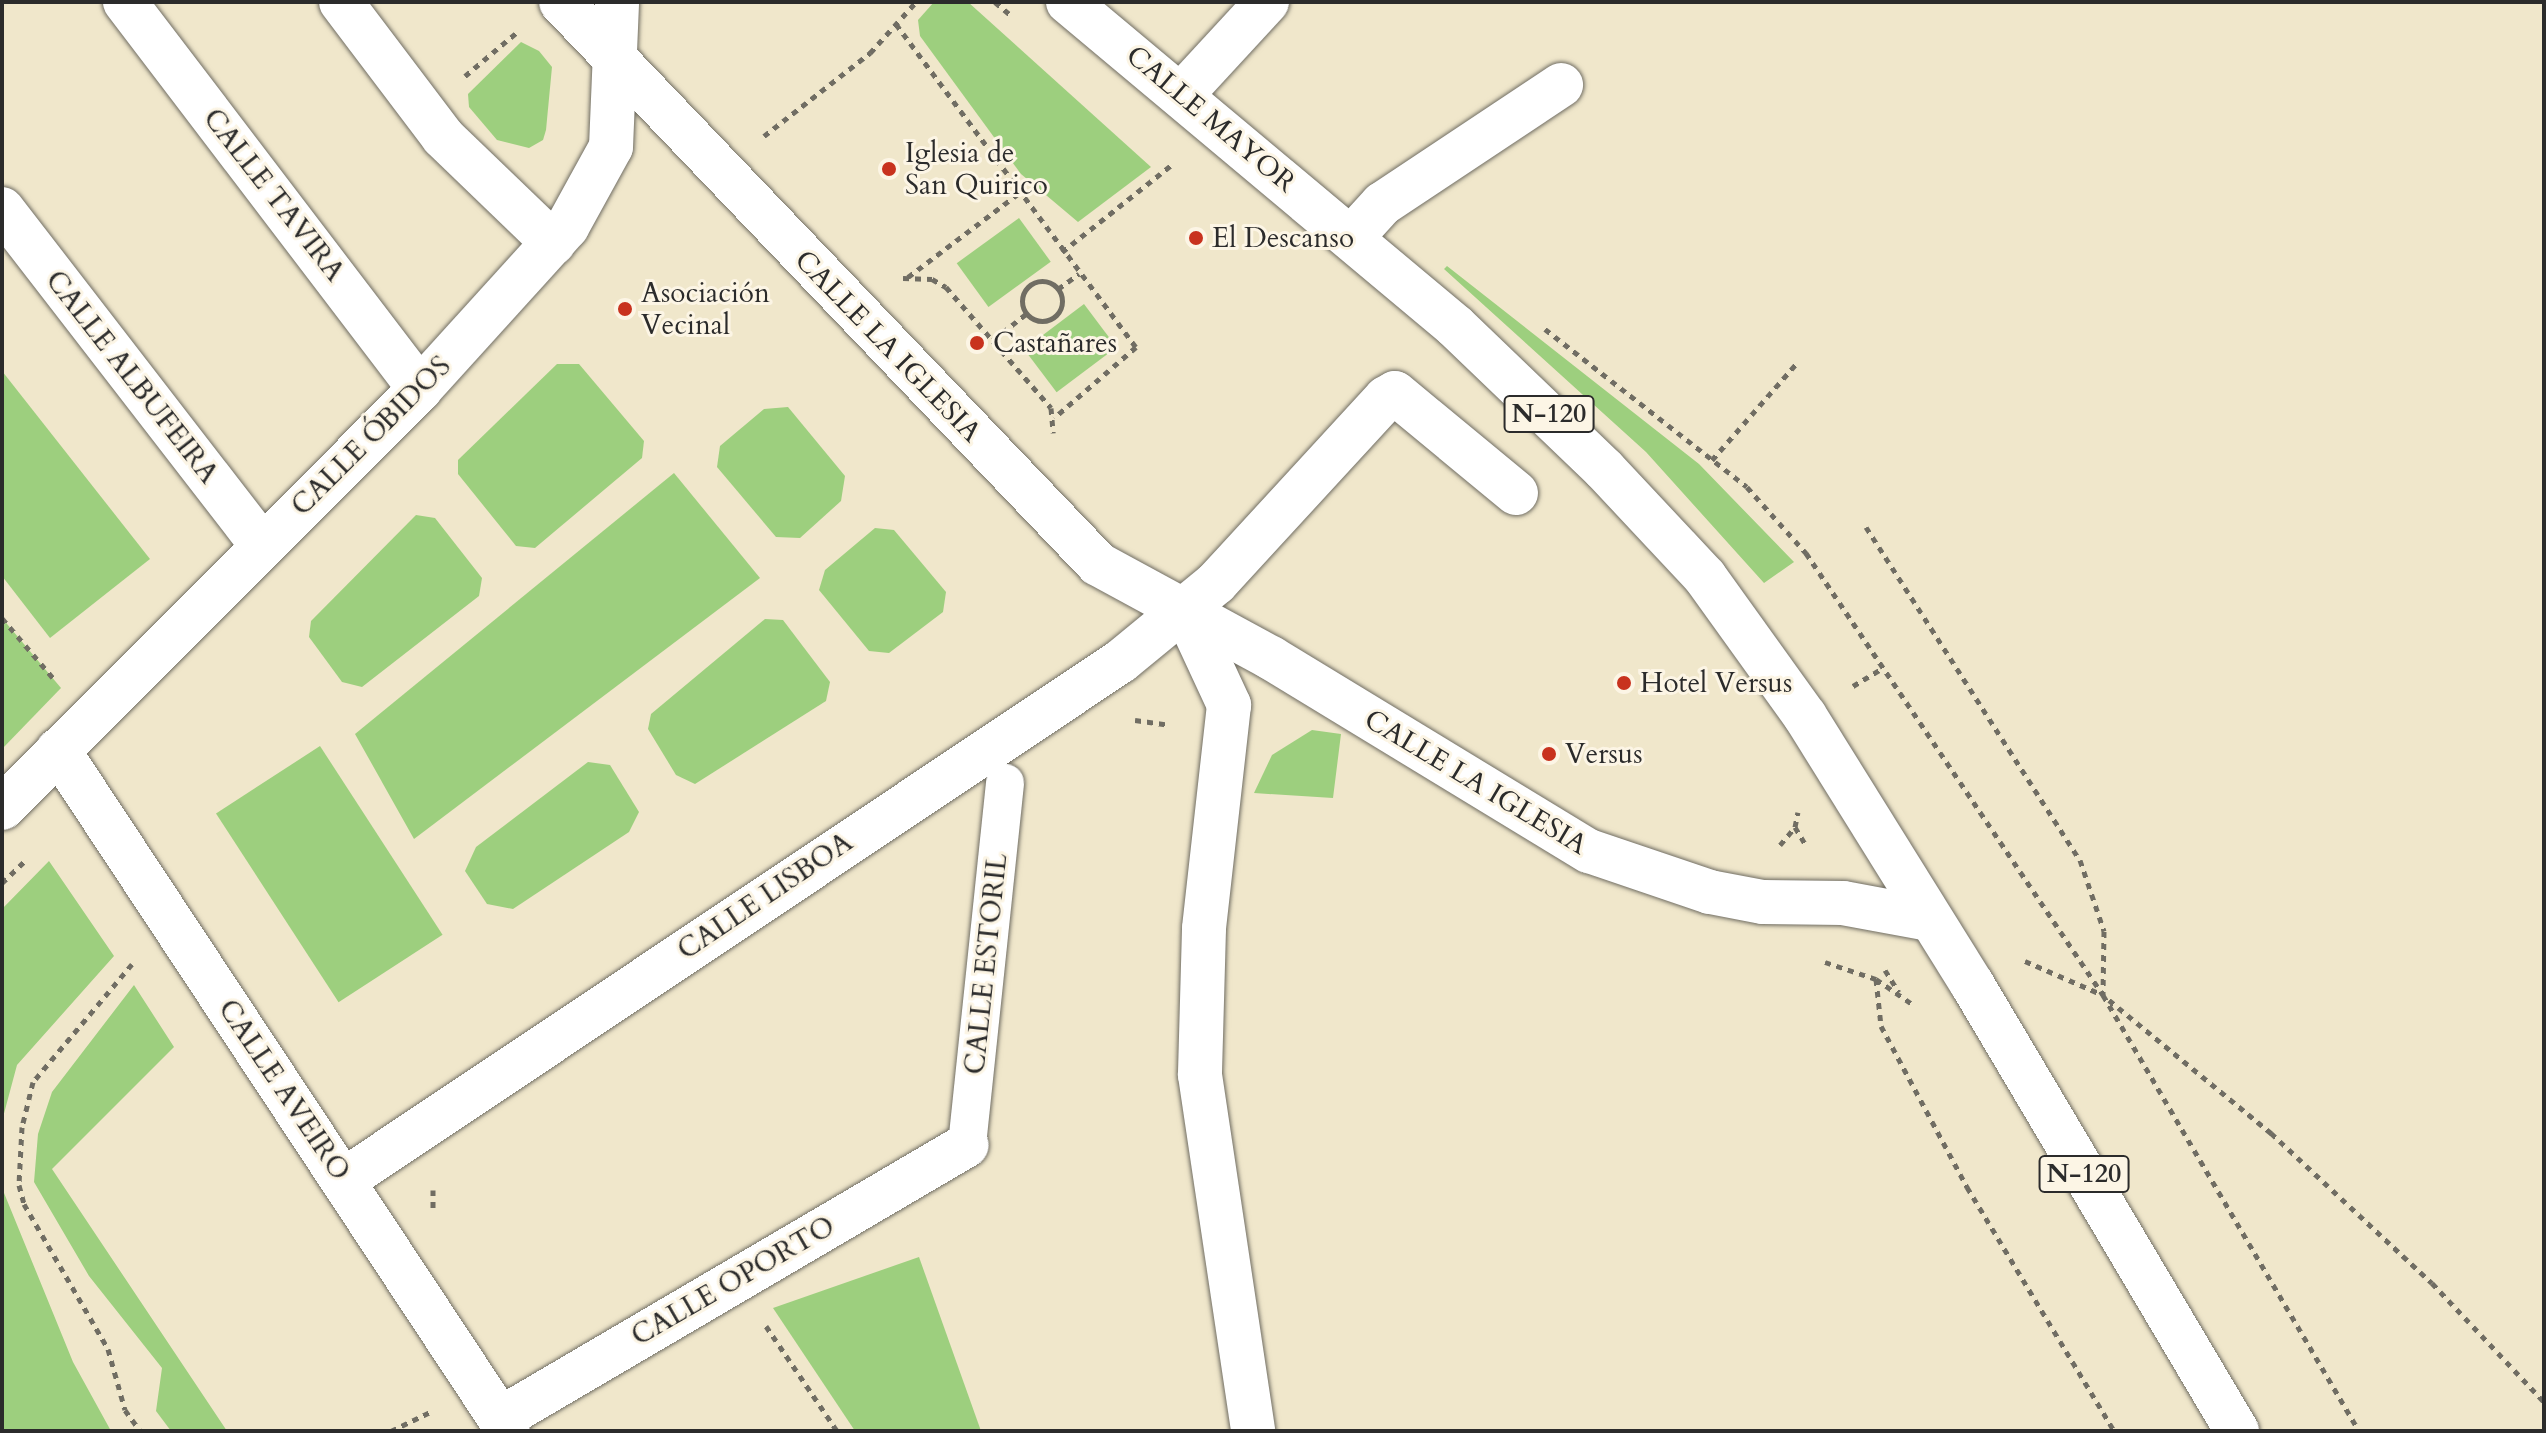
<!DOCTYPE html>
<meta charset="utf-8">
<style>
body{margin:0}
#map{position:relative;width:2546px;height:1433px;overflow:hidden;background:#f0e7cb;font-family:Cardo,serif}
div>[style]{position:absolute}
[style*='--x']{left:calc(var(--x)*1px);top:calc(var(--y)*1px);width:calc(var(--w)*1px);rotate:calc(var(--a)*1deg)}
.green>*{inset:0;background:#9dcf7e;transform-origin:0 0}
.path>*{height:5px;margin-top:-2.5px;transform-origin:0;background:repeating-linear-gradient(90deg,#706d63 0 6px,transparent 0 12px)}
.path>.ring{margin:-2.5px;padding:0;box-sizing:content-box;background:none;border:5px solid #706d63;border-radius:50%}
.roads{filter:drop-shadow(0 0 2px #706d63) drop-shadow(0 0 2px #706d63)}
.pedestrian>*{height:38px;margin:-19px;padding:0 19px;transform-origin:19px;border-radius:19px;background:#fff}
.minor>*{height:44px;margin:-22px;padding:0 22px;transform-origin:22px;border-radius:22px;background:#fff}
.trunk>*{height:44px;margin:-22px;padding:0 22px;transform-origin:22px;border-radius:22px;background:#fff}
.dots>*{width:22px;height:22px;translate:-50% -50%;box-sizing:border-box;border:4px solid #fcf5e5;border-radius:50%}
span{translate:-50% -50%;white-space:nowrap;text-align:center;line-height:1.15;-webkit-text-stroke:6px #fcf5e5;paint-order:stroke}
.shield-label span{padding:2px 6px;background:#fcf5e5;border:2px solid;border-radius:6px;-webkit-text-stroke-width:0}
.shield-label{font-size:26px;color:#2b2b2b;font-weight:700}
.street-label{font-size:28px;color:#2b2b2b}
.poi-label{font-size:28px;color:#2b2b2b}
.left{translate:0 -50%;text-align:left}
.frame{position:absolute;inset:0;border:4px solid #2b2b2b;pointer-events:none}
</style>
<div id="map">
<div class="green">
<i style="clip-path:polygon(934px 2px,968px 2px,1151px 167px,1078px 222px,1021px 174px,920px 36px,918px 20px)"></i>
<i style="clip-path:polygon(521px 42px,539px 51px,552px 67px,546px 130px,543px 140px,529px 148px,497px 140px,469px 107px,468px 94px)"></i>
<i style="left:1019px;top:218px;width:54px;height:77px;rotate:54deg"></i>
<i style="clip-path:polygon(1447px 266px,1699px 464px,1794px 562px,1764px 583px,1646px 452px,1444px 269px)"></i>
<i style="left:1084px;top:304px;width:54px;height:75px;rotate:53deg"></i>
<i style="clip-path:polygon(557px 364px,579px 364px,644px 441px,642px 458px,535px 548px,516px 546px,458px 474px,458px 460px)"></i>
<i style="clip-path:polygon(2px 371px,150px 559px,50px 638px,2px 576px)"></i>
<i style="clip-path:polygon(788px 407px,845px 476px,841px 501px,800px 538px,776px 537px,717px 467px,720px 446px,764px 409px)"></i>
<i style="clip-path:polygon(674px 473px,760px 578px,414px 839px,355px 734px)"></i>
<i style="clip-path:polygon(416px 515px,435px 518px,482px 578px,479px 596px,362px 687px,342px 682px,309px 637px,311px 621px)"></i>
<i style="clip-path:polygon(875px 528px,894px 530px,946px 592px,943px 612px,889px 653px,869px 651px,819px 590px,825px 570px)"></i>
<i style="clip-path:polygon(2px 618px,61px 688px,2px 749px)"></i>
<i style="clip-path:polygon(765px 619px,783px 620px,830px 682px,826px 701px,695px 784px,676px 775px,648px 729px,651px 714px)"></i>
<i style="clip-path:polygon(1312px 730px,1341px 734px,1333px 798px,1254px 793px,1272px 755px)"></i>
<i style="left:320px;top:746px;width:225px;height:124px;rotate:57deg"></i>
<i style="clip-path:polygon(588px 762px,610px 765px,639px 812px,629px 832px,513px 909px,487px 904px,465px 871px,476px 847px)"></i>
<i style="clip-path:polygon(49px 861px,114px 956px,17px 1065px,2px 1121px,2px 909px)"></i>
<i style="clip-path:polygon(134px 985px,174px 1047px,52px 1169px,227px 1431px,171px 1431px,156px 1411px,162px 1368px,89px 1276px,34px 1182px,38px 1134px,52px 1092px)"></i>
<i style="clip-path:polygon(2px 1188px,73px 1362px,111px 1431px,2px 1431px)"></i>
<i style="clip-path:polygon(919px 1257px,981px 1431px,855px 1431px,773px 1308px)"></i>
</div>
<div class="path">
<i style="--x:995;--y:2;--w:23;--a:40"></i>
<i style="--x:896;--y:24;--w:402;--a:53.4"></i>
<i style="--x:1136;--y:347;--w:108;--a:139.1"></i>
<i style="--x:465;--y:76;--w:67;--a:-40.1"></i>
<i style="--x:764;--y:136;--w:135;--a:-38.1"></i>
<i style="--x:870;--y:53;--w:69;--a:-48"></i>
<i style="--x:1062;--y:252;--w:143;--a:-38.5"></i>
<i style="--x:908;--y:277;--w:139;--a:-37.1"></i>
<i style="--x:903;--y:278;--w:29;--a:2"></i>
<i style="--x:932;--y:279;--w:16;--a:30"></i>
<i style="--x:946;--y:287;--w:160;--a:49"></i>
<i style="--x:1051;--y:408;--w:25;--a:85"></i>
<i class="ring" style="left:1022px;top:281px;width:35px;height:35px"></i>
<i style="--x:1058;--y:289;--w:26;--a:-36"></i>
<i style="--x:1545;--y:329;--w:256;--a:38"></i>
<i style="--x:1747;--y:487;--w:89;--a:48.2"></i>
<i style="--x:1806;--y:553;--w:533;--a:56.1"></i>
<i style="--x:2103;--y:995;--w:506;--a:59.58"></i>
<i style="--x:993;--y:340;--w:42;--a:-38.2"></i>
<i style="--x:1712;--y:460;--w:129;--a:-48.8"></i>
<i style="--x:1866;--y:527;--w:396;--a:57.3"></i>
<i style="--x:2080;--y:860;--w:75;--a:71.3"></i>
<i style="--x:2104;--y:931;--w:64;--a:90.9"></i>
<i style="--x:2;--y:618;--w:79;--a:49.6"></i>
<i style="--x:1853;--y:686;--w:35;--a:-31"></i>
<i style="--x:1135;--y:720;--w:34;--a:8"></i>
<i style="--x:1795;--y:827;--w:23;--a:59"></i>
<i style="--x:1780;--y:845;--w:23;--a:-50"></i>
<i style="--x:1795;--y:827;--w:15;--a:-79"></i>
<i style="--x:2;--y:883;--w:30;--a:-44"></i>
<i style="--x:2025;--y:961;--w:83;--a:23.5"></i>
<i style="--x:1825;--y:962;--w:54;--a:18.4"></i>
<i style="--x:1876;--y:979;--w:47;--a:34.7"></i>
<i style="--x:132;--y:964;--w:154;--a:130"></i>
<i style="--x:33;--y:1082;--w:46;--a:103.7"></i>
<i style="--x:22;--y:1127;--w:58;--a:93"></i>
<i style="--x:19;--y:1185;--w:20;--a:75"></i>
<i style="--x:24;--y:1204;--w:168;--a:59.9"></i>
<i style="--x:108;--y:1349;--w:63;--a:74.4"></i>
<i style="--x:125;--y:1410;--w:26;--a:54"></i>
<i style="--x:1885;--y:970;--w:26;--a:58"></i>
<i style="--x:1876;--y:979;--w:47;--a:83.9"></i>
<i style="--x:1881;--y:1026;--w:183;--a:61.9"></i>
<i style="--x:1967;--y:1187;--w:285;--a:58.9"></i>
<i style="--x:2109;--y:1000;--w:210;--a:39.4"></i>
<i style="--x:2271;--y:1133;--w:220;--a:43"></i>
<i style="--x:2432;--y:1283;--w:163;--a:46.7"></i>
<i style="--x:433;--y:1190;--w:22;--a:90"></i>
<i style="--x:766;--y:1326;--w:127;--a:55.9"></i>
<i style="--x:391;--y:1431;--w:43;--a:-26"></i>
</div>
<div class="roads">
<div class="pedestrian">
<i style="--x:967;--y:1145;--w:364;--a:-84"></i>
</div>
<div class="minor">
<i style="--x:125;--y:2;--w:487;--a:52.7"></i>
<i style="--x:341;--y:2;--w:169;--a:52.9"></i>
<i style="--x:443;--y:137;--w:153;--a:43.9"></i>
<i style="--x:561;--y:2;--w:777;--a:46.3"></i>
<i style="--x:1098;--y:564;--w:197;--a:28.5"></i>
<i style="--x:1271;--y:658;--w:372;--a:31.3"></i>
<i style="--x:1589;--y:851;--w:128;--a:18.7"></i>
<i style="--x:1710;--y:892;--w:54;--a:10.7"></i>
<i style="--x:1763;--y:902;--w:80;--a:0.7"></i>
<i style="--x:1843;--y:903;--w:87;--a:10.5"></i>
<i style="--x:1183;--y:93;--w:124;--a:-47.3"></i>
<i style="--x:2;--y:209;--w:425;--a:52.3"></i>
<i style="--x:1351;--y:238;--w:46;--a:-47.6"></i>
<i style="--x:1382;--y:204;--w:215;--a:-33.6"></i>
<i style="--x:1185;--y:610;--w:105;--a:65.1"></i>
<i style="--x:1229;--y:705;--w:225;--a:96.4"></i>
<i style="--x:1204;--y:929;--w:146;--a:91.6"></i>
<i style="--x:1200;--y:1075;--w:360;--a:81.5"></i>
<i style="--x:58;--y:750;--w:816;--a:56.54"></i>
<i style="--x:2;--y:808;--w:592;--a:-45.07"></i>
<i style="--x:420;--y:389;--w:219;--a:-47.8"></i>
<i style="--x:567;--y:227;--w:91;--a:-61.2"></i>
<i style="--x:611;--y:147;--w:145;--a:-87.6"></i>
<i style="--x:344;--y:1180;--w:934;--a:-33.74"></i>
<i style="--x:1121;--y:661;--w:123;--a:-39.4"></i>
<i style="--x:1216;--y:583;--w:251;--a:-47.4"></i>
<i style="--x:1386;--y:398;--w:10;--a:-29"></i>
<i style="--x:1395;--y:393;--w:157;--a:39.6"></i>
<i style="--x:500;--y:1419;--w:541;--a:-30.4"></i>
</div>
<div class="trunk">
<i style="--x:1068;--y:2;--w:505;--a:39.94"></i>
<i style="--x:1455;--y:326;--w:207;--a:43.8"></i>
<i style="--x:1604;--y:469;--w:148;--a:46.9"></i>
<i style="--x:1705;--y:577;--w:171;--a:54.3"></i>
<i style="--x:1805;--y:716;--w:316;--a:58.1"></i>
<i style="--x:1972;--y:984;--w:520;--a:59.34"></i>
</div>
</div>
<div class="dots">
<i style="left:889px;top:169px;background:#c8321e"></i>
<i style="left:1196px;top:238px;background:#c8321e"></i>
<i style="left:625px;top:309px;background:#c8321e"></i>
<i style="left:977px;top:343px;background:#c8321e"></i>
<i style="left:1624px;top:683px;background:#c8321e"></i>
<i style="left:1549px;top:754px;background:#c8321e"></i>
</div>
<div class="shield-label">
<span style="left:1549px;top:414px">N-120</span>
<span style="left:2084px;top:1174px">N-120</span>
</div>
<div class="street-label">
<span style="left:1211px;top:119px;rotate:40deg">CALLE MAYOR</span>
<span style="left:274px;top:195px;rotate:52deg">CALLE TAVIRA</span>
<span style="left:888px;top:346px;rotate:46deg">CALLE LA IGLESIA</span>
<span style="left:132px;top:377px;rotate:52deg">CALLE ALBUFEIRA</span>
<span style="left:371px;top:436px;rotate:-45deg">CALLE ÓBIDOS</span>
<span style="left:1476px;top:782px;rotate:31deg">CALLE LA IGLESIA</span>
<span style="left:765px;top:896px;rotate:-34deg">CALLE LISBOA</span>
<span style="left:986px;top:964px;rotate:-84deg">CALLE ESTORIL</span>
<span style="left:284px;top:1090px;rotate:56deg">CALLE AVEIRO</span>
<span style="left:733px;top:1281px;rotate:-30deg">CALLE OPORTO</span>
</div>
<div class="poi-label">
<span class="left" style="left:905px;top:169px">Iglesia de<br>San Quirico</span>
<span class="left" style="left:1212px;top:238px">El Descanso</span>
<span class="left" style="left:641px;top:309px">Asociación<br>Vecinal</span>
<span class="left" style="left:993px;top:343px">Castañares</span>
<span class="left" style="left:1640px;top:683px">Hotel Versus</span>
<span class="left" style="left:1565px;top:754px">Versus</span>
</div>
<div class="frame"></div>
</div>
